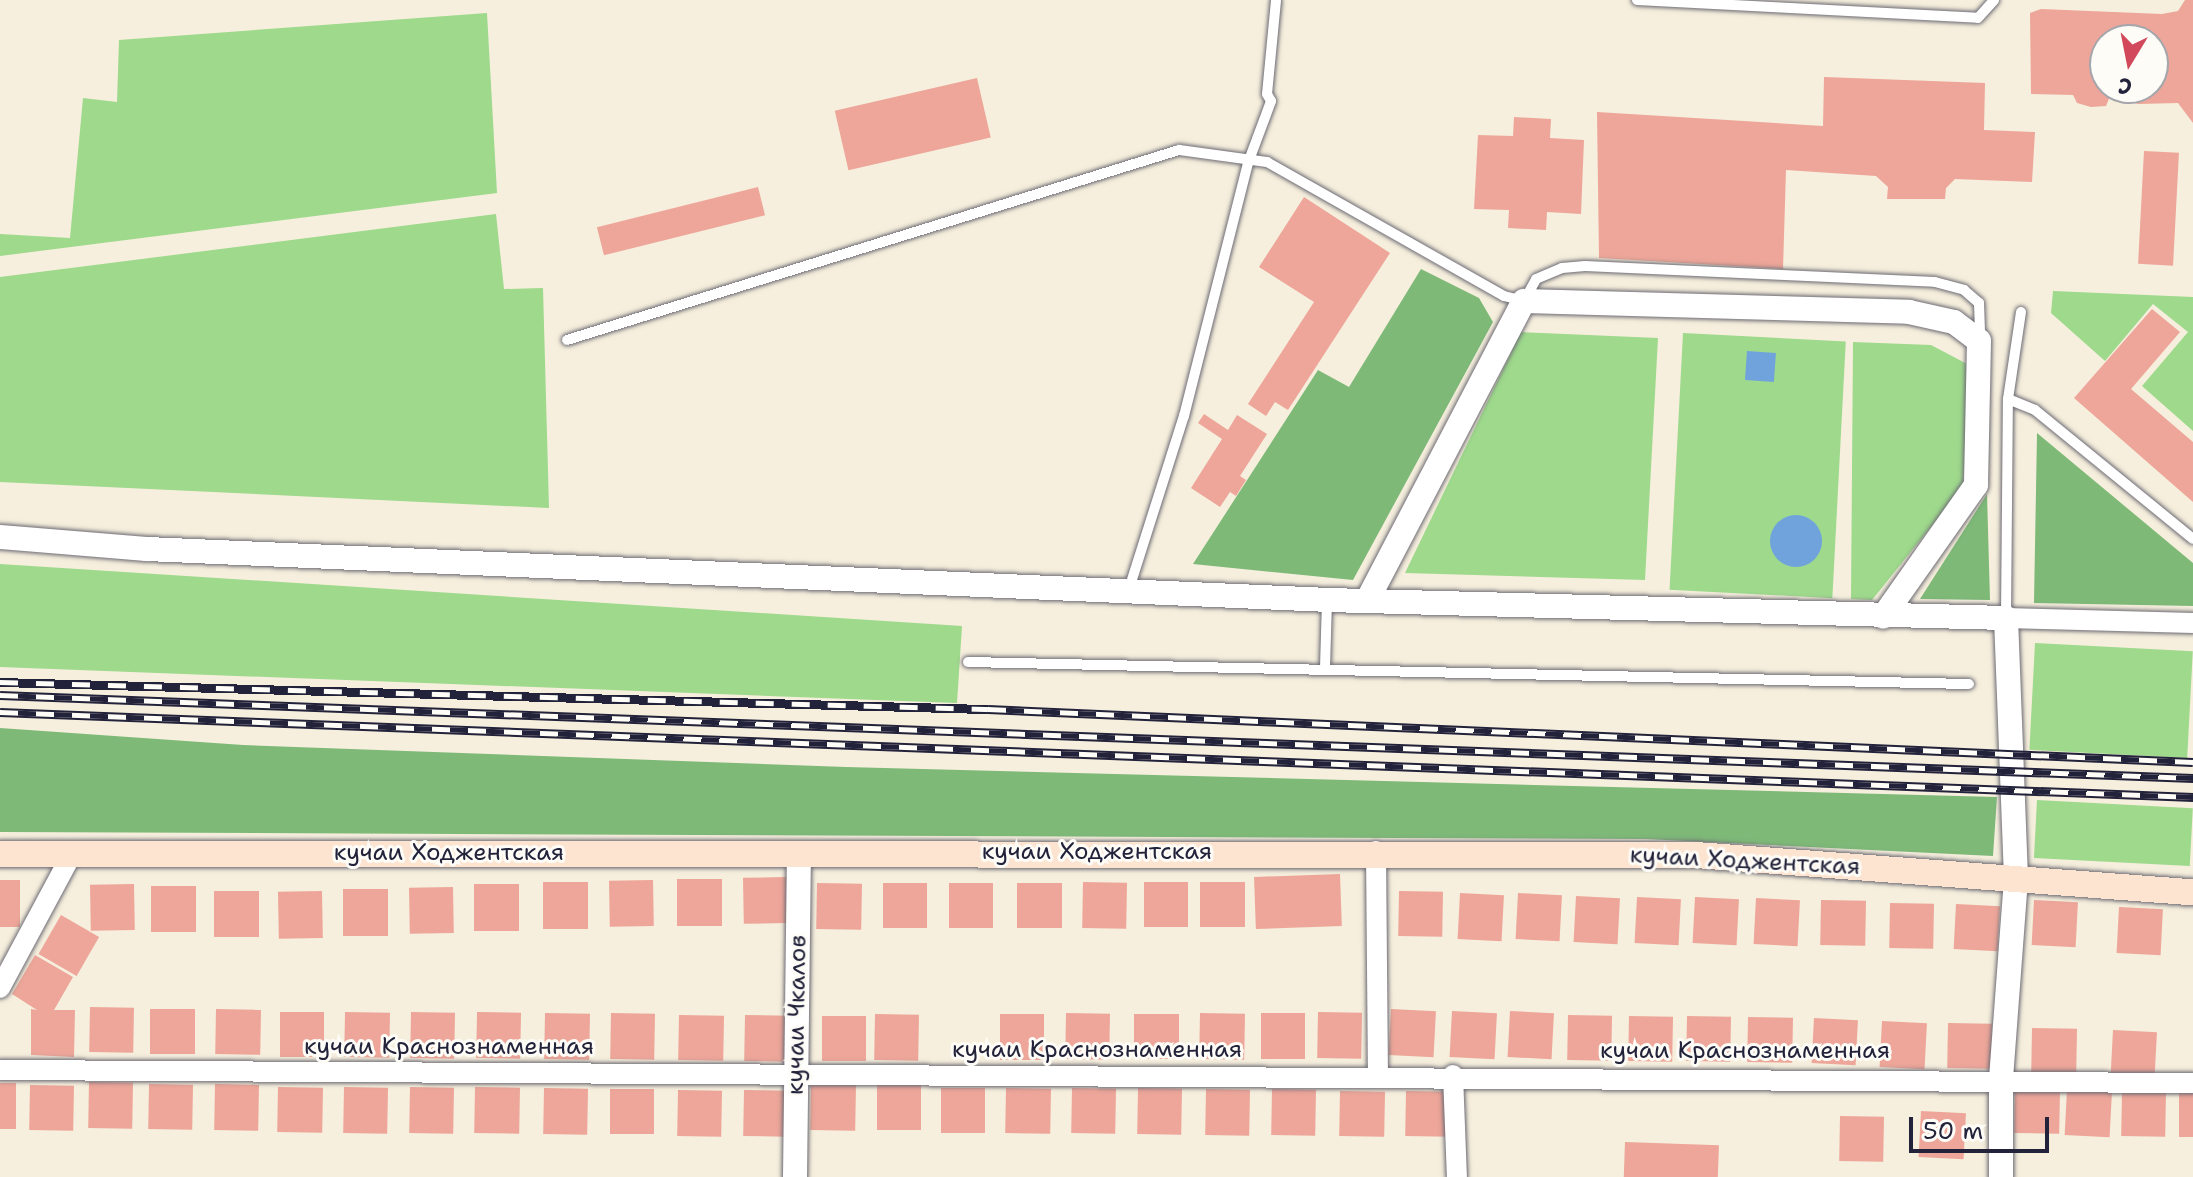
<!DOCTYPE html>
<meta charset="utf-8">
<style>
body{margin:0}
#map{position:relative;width:2193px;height:1177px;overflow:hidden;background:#f6efdd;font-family:"Shantell Sans",sans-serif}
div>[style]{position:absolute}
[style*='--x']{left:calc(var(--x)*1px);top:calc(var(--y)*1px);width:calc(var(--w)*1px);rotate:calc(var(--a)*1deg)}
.green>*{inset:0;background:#9ed98c;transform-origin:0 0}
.forest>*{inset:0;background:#7eb978}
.water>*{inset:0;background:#70a3dc;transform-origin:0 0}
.round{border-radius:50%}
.building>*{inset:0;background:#eda699;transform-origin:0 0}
.roads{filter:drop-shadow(0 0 2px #6c6a74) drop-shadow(0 0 2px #6c6a74)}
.service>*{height:10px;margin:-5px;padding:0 5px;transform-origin:5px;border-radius:5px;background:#fff}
.minor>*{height:20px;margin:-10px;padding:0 10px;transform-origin:10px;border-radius:10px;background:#fff}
.tertiary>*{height:24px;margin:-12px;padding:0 12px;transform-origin:12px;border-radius:12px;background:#fff}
.secondary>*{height:26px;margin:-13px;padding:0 13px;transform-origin:13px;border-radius:13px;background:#fde4d1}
.rail>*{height:9px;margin-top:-4.5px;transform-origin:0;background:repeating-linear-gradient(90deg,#fdfcf7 0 18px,#22223b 0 36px);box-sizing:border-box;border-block:2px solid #22223b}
span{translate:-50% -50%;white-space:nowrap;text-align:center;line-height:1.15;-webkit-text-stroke:6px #fdfcf7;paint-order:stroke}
.street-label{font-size:24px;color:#22223b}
.north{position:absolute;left:2089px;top:24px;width:80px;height:80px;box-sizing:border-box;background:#fdfcf7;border:2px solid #a5a5ac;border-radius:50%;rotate:190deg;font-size:22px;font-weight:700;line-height:32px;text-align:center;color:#22223b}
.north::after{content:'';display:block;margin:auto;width:28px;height:36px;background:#d1495b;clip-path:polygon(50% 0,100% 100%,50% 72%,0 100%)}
.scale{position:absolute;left:1909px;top:1117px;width:140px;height:36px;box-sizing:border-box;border:4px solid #22223b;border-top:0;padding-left:10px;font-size:24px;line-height:28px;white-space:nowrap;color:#22223b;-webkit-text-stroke:6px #fdfcf7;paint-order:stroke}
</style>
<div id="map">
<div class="green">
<i style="clip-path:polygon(487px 13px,497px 193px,0 256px,0 234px,70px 238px,83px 98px,117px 102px,119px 40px)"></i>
<i style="clip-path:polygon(496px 214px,504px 289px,543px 288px,549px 508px,0 482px,0 277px)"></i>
<i style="clip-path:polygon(2053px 291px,2193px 297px,2193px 431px,2142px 386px,2188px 332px,2153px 304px,2105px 361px,2051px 313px)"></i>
<i style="clip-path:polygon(1521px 332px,1658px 338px,1645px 580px,1405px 573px)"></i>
<i style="left:1683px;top:333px;width:163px;height:257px;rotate:3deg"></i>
<i style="clip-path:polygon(1853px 342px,1931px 345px,1969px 365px,1963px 487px,1872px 600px,1851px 599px)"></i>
<i style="clip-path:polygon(0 564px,962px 626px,957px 703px,0 667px)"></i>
<i style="left:2035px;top:643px;width:158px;height:107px;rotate:3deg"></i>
<i style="left:2037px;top:800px;width:156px;height:58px;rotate:3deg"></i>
</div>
<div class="forest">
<i style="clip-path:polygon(1421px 269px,1479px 298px,1493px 322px,1353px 580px,1193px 564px,1318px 370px,1349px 387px)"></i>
<i style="clip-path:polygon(2037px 433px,2193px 563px,2193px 606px,2034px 603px)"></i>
<i style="clip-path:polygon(1987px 494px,1990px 600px,1920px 599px)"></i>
<i style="clip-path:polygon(0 728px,243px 745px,846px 767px,1997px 797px,1993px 856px,1645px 839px,0 832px)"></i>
</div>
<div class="water">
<i style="left:1747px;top:351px;width:29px;height:29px;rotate:4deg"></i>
<i class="round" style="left:1770px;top:515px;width:52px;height:52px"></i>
</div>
<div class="building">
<i style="clip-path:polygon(evenodd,2185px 0,2193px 0,2193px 123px,2178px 103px,2138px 104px,2110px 96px,2106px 106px,2091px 107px,2077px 103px,2073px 95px,2031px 94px,2030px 13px,2041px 9px,2162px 14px,2178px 11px,2185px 0,2105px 40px,2153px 40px,2153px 88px,2105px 88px,2105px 40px)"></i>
<i style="clip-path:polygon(1824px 77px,1985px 83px,1984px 130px,2035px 132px,2032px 182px,1955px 179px,1946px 188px,1945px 199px,1887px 199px,1888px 187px,1876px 176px,1786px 170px,1783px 269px,1599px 258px,1597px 112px,1823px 126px)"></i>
<i style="left:977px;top:78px;width:61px;height:146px;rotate:77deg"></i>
<i style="clip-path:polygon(1514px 117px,1551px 119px,1550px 138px,1584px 140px,1581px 214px,1547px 212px,1546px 230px,1508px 228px,1509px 210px,1474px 209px,1478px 135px,1513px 136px)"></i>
<i style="left:2144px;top:151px;width:35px;height:113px;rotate:3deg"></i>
<i style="left:758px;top:187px;width:29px;height:166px;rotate:76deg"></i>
<i style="clip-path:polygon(1304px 197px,1390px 253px,1288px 410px,1275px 402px,1266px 416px,1248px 404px,1314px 302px,1259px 267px)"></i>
<i style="clip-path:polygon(2152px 309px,2180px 332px,2131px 389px,2193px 442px,2193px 502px,2074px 398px)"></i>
<i style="clip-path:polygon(1204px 414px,1228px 430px,1237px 415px,1267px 434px,1240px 476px,1246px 480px,1236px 496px,1230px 492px,1220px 507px,1191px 488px,1222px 439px,1198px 423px)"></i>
<i style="left:1340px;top:874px;width:52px;height:86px;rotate:88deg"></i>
<i style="left:787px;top:877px;width:46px;height:44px;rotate:89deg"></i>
<i style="left:722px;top:879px;width:47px;height:45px;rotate:90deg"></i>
<i style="left:20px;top:880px;width:47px;height:20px;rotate:90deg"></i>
<i style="left:653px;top:880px;width:46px;height:44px;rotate:89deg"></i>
<i style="left:588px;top:882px;width:47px;height:45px;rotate:90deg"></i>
<i style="left:1083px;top:882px;width:44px;height:46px;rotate:1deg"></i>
<i style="left:1144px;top:882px;width:44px;height:45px"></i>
<i style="left:1200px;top:882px;width:45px;height:45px"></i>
<i style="left:817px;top:883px;width:45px;height:46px;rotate:1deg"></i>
<i style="left:883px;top:883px;width:44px;height:45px"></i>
<i style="left:949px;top:883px;width:44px;height:45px"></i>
<i style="left:1017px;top:883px;width:45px;height:45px"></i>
<i style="left:134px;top:884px;width:46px;height:44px;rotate:89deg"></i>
<i style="left:519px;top:884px;width:47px;height:45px;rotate:90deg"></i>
<i style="left:196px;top:886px;width:46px;height:45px;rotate:90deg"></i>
<i style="left:453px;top:887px;width:46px;height:44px;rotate:89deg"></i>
<i style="left:388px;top:889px;width:47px;height:45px;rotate:90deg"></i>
<i style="left:259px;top:891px;width:46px;height:45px;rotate:90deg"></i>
<i style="left:322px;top:891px;width:47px;height:44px;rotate:89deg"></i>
<i style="left:1399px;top:891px;width:44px;height:45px;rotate:1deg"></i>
<i style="left:1460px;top:893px;width:44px;height:46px;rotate:3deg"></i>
<i style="left:1518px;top:893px;width:44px;height:46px;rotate:3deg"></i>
<i style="left:1576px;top:896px;width:44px;height:46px;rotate:3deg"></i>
<i style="left:1637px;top:897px;width:44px;height:46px;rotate:3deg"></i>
<i style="left:1695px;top:897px;width:44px;height:46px;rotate:3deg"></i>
<i style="left:1756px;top:898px;width:44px;height:46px;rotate:3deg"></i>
<i style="left:1821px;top:900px;width:45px;height:45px;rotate:1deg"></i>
<i style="left:2034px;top:900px;width:44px;height:45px;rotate:3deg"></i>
<i style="left:1890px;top:903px;width:44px;height:45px;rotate:1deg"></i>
<i style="left:1956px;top:904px;width:44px;height:45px;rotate:3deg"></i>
<i style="left:2119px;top:907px;width:44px;height:46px;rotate:3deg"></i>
<i style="left:61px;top:915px;width:44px;height:45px;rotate:30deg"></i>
<i style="clip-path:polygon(35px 955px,73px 977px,54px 1010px,75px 1010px,74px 1057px,31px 1055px,31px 1009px,37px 1010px,12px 994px)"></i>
<i style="left:90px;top:1007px;width:44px;height:45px;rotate:1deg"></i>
<i style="left:150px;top:1009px;width:45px;height:45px"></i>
<i style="left:216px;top:1009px;width:45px;height:45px;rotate:1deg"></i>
<i style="left:1391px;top:1009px;width:45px;height:46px;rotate:3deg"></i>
<i style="left:1452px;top:1011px;width:45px;height:46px;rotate:3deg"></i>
<i style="left:1510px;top:1011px;width:44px;height:46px;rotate:3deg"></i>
<i style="left:280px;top:1012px;width:44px;height:45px"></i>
<i style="left:345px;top:1012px;width:45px;height:45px;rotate:1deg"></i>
<i style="left:411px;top:1012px;width:44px;height:46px;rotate:1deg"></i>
<i style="left:477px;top:1012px;width:44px;height:46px;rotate:1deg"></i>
<i style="left:1318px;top:1012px;width:44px;height:46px;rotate:1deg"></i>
<i style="left:545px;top:1013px;width:45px;height:46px;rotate:1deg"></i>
<i style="left:611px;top:1013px;width:44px;height:46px;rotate:1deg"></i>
<i style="left:1066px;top:1013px;width:44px;height:46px;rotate:1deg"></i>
<i style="left:1200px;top:1013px;width:45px;height:46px;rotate:1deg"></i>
<i style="left:1261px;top:1013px;width:44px;height:46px"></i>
<i style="left:875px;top:1014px;width:44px;height:46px;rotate:1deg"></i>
<i style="left:1000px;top:1014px;width:44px;height:46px"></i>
<i style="left:1134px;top:1014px;width:45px;height:45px"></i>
<i style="left:679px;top:1015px;width:45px;height:45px;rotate:1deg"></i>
<i style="left:745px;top:1015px;width:44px;height:46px;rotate:1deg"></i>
<i style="left:1568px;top:1015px;width:44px;height:45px;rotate:1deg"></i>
<i style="left:822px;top:1016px;width:44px;height:45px"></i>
<i style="left:1629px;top:1016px;width:44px;height:45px;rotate:1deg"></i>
<i style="left:1687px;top:1016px;width:44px;height:45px;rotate:1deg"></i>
<i style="left:1748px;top:1017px;width:45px;height:45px;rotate:1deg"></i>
<i style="left:1814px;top:1018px;width:44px;height:45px;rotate:3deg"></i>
<i style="left:1882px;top:1021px;width:45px;height:46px;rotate:3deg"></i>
<i style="left:1948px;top:1023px;width:44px;height:45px;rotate:1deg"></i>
<i style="left:2032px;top:1028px;width:45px;height:45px;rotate:1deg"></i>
<i style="left:2113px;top:1030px;width:44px;height:46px;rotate:3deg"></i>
<i style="left:89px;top:1082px;width:44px;height:46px;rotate:1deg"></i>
<i style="left:0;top:1083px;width:16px;height:46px"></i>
<i style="left:149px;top:1084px;width:44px;height:45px;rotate:1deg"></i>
<i style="left:215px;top:1084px;width:44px;height:46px;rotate:1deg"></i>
<i style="left:811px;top:1084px;width:45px;height:46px;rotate:1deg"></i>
<i style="left:30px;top:1085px;width:44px;height:45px;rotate:1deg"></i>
<i style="left:877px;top:1085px;width:44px;height:45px"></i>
<i style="left:278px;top:1087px;width:45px;height:45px;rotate:1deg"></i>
<i style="left:344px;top:1087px;width:44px;height:46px;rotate:1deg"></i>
<i style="left:410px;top:1087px;width:44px;height:46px;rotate:1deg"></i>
<i style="left:475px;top:1087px;width:45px;height:46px;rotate:1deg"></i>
<i style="left:544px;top:1088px;width:44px;height:46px;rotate:1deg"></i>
<i style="left:941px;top:1088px;width:44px;height:45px"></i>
<i style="left:1006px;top:1088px;width:45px;height:45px;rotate:1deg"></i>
<i style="left:1072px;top:1088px;width:44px;height:45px;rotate:1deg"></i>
<i style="left:1138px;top:1088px;width:44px;height:46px;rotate:1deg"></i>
<i style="left:2015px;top:1088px;width:45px;height:45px;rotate:1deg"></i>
<i style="left:610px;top:1089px;width:44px;height:45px"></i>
<i style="left:1206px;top:1089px;width:44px;height:46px;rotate:1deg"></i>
<i style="left:1272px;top:1089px;width:44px;height:46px;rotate:1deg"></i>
<i style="left:678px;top:1090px;width:44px;height:46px;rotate:1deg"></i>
<i style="left:744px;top:1090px;width:44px;height:46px;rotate:1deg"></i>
<i style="left:2067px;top:1090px;width:45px;height:45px;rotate:3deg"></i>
<i style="left:1340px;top:1091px;width:45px;height:45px;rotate:1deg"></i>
<i style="left:1406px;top:1091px;width:44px;height:45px;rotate:1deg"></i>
<i style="left:2122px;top:1091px;width:44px;height:45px;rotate:1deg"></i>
<i style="left:2179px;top:1092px;width:14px;height:45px"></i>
<i style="left:1921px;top:1111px;width:45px;height:46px;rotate:3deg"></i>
<i style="left:1840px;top:1116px;width:44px;height:45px;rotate:1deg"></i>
<i style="left:1625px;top:1142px;width:94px;height:35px;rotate:2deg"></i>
</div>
<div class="roads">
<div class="service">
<i style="--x:1637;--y:0;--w:341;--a:3"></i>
<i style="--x:1978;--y:18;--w:24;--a:-48"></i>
<i style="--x:567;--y:340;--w:641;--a:-17.25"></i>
<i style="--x:1179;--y:150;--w:89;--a:7.8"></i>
<i style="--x:1267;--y:162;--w:272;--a:29.5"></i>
<i style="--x:1504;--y:296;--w:21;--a:14"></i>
<i style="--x:1524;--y:301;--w:25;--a:-61"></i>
<i style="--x:1536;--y:279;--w:28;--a:-23"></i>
<i style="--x:1562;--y:268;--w:23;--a:-5"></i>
<i style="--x:1585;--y:266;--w:350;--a:2.6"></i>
<i style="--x:1935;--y:282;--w:30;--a:15"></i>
<i style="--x:1964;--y:290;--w:20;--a:41"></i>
<i style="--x:1979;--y:303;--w:36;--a:88"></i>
<i style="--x:2008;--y:399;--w:29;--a:22"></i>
<i style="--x:2035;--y:410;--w:204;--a:39.2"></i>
<i style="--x:1129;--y:589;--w:182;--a:-72.4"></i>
<i style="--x:1184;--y:416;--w:261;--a:-75.8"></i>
<i style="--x:1248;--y:163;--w:66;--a:-69.6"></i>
<i style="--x:1271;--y:101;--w:8;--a:-120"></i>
<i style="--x:1267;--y:94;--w:94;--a:-84.5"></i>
<i style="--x:2006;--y:618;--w:219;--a:-89.5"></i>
<i style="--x:2008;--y:399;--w:88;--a:-81.5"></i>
<i style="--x:968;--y:662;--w:1001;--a:1.26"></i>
<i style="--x:1325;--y:668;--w:66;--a:-88.3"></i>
</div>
<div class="minor">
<i style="--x:2006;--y:618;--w:187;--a:1.5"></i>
<i style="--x:1376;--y:851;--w:224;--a:89.5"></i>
<i style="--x:0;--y:988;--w:152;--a:-61.8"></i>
<i style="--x:0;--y:1070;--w:2193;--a:0.34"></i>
<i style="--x:1453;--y:1075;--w:102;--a:87.8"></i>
</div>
<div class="tertiary">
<i style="--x:0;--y:537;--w:147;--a:4.7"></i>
<i style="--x:147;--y:549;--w:1181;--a:2.47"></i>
<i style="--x:1327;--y:600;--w:679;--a:1.52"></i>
<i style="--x:2006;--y:618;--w:261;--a:87.8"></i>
<i style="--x:2016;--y:879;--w:200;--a:94.3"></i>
<i style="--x:2001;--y:1078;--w:99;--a:90"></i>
<i style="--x:1368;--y:599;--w:336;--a:-62.4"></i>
<i style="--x:1524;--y:301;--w:385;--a:1.6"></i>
<i style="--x:1909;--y:312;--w:46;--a:12.5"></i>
<i style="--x:1954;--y:322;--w:31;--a:37"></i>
<i style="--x:1979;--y:341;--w:144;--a:91.2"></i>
<i style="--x:1976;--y:485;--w:161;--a:125.2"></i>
<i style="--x:795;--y:1177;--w:324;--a:-89.3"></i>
</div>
<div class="secondary">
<i style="--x:0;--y:854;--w:1696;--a:0.03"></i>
<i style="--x:1696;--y:855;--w:498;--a:4.3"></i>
</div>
</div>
<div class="rail">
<i style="--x:0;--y:682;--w:988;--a:1.57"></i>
<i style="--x:988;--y:709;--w:1206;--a:2.52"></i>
<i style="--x:0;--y:695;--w:2195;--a:2.17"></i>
<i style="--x:0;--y:712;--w:2195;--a:2.22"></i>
</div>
<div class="street-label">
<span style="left:1097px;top:852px">кучаи Ходжентская</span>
<span style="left:449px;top:853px">кучаи Ходжентская</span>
<span style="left:1745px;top:861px;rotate:3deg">кучаи Ходжентская</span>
<span style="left:797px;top:1015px;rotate:-89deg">кучаи Чкалов</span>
<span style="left:449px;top:1047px">кучаи Краснознаменная</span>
<span style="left:1097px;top:1050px">кучаи Краснознаменная</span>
<span style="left:1745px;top:1051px">кучаи Краснознаменная</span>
</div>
<div class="north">С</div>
<div class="scale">50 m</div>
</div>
